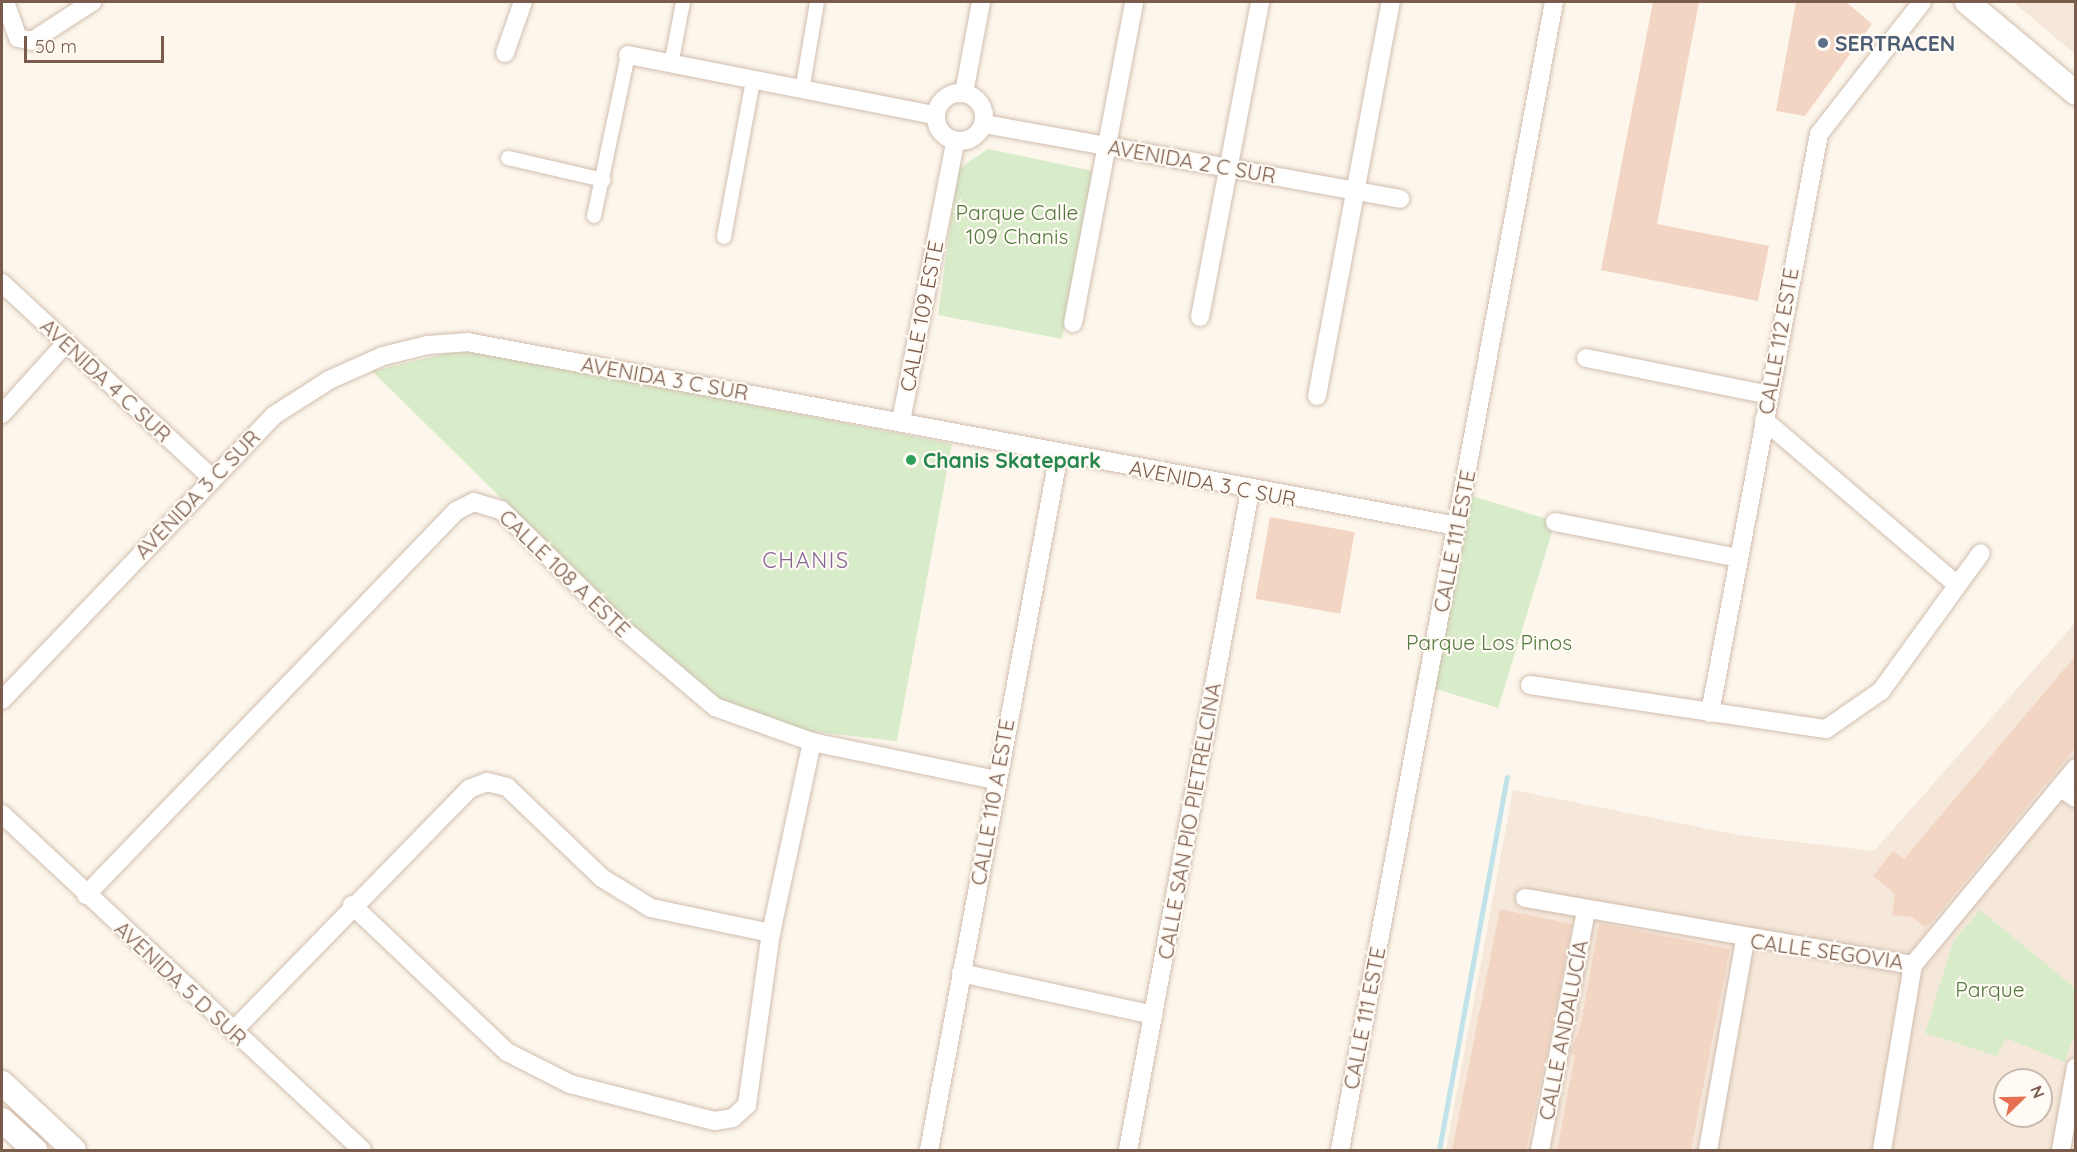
<!DOCTYPE html>
<meta charset="utf-8">
<style>
body{margin:0}
#map{position:relative;width:2077px;height:1152px;overflow:hidden;background:#fdf6ec;font-family:Quicksand,sans-serif}
div>[style]{position:absolute}
[style*='--x']{left:calc(var(--x)*1px);top:calc(var(--y)*1px);width:calc(var(--w)*1px);rotate:calc(var(--a)*1deg)}
.residential>*{inset:0;background:#f5e8da}
.green>*{inset:0;background:#d8ecc9;transform-origin:0 0}
.stream>*{height:5px;margin:-2.5px;padding:0 2.5px;transform-origin:2.5px;border-radius:2.5px;background:#bfe3e8}
.building>*{inset:0;background:#f3d5c3;transform-origin:0 0}
.roads{filter:drop-shadow(0 0 2px #d1beb0) drop-shadow(0 0 2px #d1beb0)}
.pedestrian>*{height:14px;margin:-7px;padding:0 7px;transform-origin:7px;border-radius:7px;background:#fff}
.minor>*{height:18px;margin:-9px;padding:0 9px;transform-origin:9px;border-radius:9px;background:#fff}
.minor>.ring{margin:-9px;padding:0;box-sizing:content-box;background:none;border:18px solid #fff;border-radius:50%}
.secondary>*{height:24px;margin:-12px;padding:0 12px;transform-origin:12px;border-radius:12px;background:#fff}
.dots>*{width:16px;height:16px;translate:-50% -50%;box-sizing:border-box;border:3px solid #fffaf3;border-radius:50%}
span{translate:-50% -50%;white-space:nowrap;text-align:center;line-height:1.15;-webkit-text-stroke:4.5px #fffaf3;paint-order:stroke}
.service-label{font-size:21px;color:#4e5e75;font-weight:700}
.left{translate:0 -50%;text-align:left}
.street-label{font-size:21px;color:#7a5c4d}
.park-label{font-size:21px;color:#537a41}
.leisure-label{font-size:21px;color:#27864d;font-weight:700}
.neighbourhood-label{font-size:22px;color:#846695;letter-spacing:1.5px}
.frame{position:absolute;inset:0;border:3px solid #7a5c4d;pointer-events:none}
.north{position:absolute;left:1993px;top:1068px;width:60px;height:60px;box-sizing:border-box;background:#fffaf3;border:2px solid #cabbb1;border-radius:50%;rotate:67deg;font-size:16px;font-weight:700;line-height:24px;text-align:center;color:#7a5c4d}
.north::after{content:'';display:block;margin:auto;width:21px;height:27px;background:#e76f51;clip-path:polygon(50% 0,100% 100%,50% 72%,0 100%)}
.scale{position:absolute;left:24px;top:36px;width:140px;height:27px;box-sizing:border-box;border:3px solid #7a5c4d;border-top:0;padding-left:8px;font-size:18px;line-height:21px;white-space:nowrap;color:#7a5c4d;-webkit-text-stroke:4px #fffaf3;paint-order:stroke}
</style>
<div id="map">
<div class="residential">
<i style="clip-path:polygon(2013px 2px,2075px 2px,2075px 54px)"></i>
<i style="clip-path:polygon(evenodd,2075px 623px,2075px 1150px,1446px 1150px,1513px 790px,1738px 835px,1874px 851px,2075px 623px,2005px 1080px,2041px 1080px,2041px 1116px,2005px 1116px,2005px 1080px)"></i>
</div>
<div class="green">
<i style="clip-path:polygon(988px 149px,1093px 171px,1062px 339px,938px 315px,958px 169px)"></i>
<i style="clip-path:polygon(465px 349px,952px 444px,897px 741px,808px 731px,721px 701px,620px 615px,372px 371px)"></i>
<i style="left:1472px;top:496px;width:87px;height:195px;rotate:17deg"></i>
<i style="clip-path:polygon(1980px 910px,2075px 988px,2075px 1033px,2065px 1062px,2006px 1038px,1997px 1056px,1925px 1033px,1953px 942px)"></i>
</div>
<div class="stream">
<i style="--x:1439;--y:1150;--w:379;--a:-79.7"></i>
</div>
<div class="building">
<i style="clip-path:polygon(1653px 2px,1699px 2px,1657px 224px,1769px 246px,1758px 301px,1601px 270px)"></i>
<i style="clip-path:polygon(1796px 2px,1846px 2px,1872px 24px,1805px 116px,1776px 111px)"></i>
<i style="left:1270px;top:517px;width:86px;height:83px;rotate:10deg"></i>
<i style="clip-path:polygon(2076px 655px,2076px 747px,1930px 924px,1924px 927px,1912px 917px,1892px 915px,1895px 894px,1873px 876px,1893px 851px,1904px 859px)"></i>
<i style="clip-path:polygon(1500px 909px,1572px 924px,1548px 1049px,1526px 1150px,1452px 1150px)"></i>
<i style="clip-path:polygon(1599px 923px,1730px 949px,1691px 1150px,1557px 1150px,1575px 1055px,1570px 1054px,1581px 1023px)"></i>
</div>
<div class="roads">
<div class="pedestrian">
<i style="--x:671;--y:65;--w:64;--a:-79.2"></i>
<i style="--x:802;--y:91;--w:90;--a:-80.4"></i>
<i style="--x:508;--y:158;--w:98;--a:13"></i>
<i style="--x:594;--y:216;--w:165;--a:-78.1"></i>
<i style="--x:724;--y:237;--w:159;--a:-79.5"></i>
</div>
<div class="minor">
<i style="--x:5;--y:2;--w:38;--a:70"></i>
<i style="--x:18;--y:38;--w:14;--a:12"></i>
<i style="--x:32;--y:41;--w:72;--a:-33"></i>
<i style="--x:505;--y:53;--w:54;--a:-70.6"></i>
<i style="--x:628;--y:55;--w:313;--a:11.1"></i>
<i class="ring" style="left:936px;top:93px;width:30px;height:30px"></i>
<i style="--x:964;--y:93;--w:93;--a:-79.4"></i>
<i style="--x:984;--y:124;--w:423;--a:10.2"></i>
<i style="--x:2;--y:283;--w:285;--a:42.9"></i>
<i style="--x:1200;--y:317;--w:321;--a:-79.2"></i>
<i style="--x:1073;--y:323;--w:327;--a:-79.2"></i>
<i style="--x:1586;--y:358;--w:187;--a:11.4"></i>
<i style="--x:1317;--y:396;--w:401;--a:-79.4"></i>
<i style="--x:2;--y:414;--w:96;--a:-48"></i>
<i style="--x:1764;--y:420;--w:253;--a:40.5"></i>
<i style="--x:901;--y:421;--w:284;--a:-79"></i>
<i style="--x:1555;--y:522;--w:187;--a:11.1"></i>
<i style="--x:1530;--y:685;--w:299;--a:8.5"></i>
<i style="--x:1826;--y:729;--w:67;--a:-34.6"></i>
<i style="--x:1881;--y:691;--w:170;--a:-54.1"></i>
<i style="--x:2;--y:700;--w:393;--a:-46.3"></i>
<i style="--x:273;--y:416;--w:67;--a:-32.7"></i>
<i style="--x:329;--y:380;--w:59;--a:-24"></i>
<i style="--x:383;--y:356;--w:46;--a:-13.7"></i>
<i style="--x:428;--y:345;--w:39;--a:-4"></i>
<i style="--x:467;--y:342;--w:1007;--a:10.53"></i>
<i style="--x:1710;--y:713;--w:589;--a:-79.34"></i>
<i style="--x:1819;--y:134;--w:167;--a:-52"></i>
<i style="--x:2060;--y:787;--w:19;--a:35"></i>
<i style="--x:2;--y:814;--w:492;--a:43"></i>
<i style="--x:86;--y:895;--w:533;--a:-46.06"></i>
<i style="--x:456;--y:511;--w:20;--a:-27"></i>
<i style="--x:474;--y:502;--w:28;--a:17"></i>
<i style="--x:501;--y:510;--w:172;--a:44.3"></i>
<i style="--x:624;--y:630;--w:119;--a:40.2"></i>
<i style="--x:715;--y:707;--w:103;--a:19.8"></i>
<i style="--x:812;--y:742;--w:187;--a:11.7"></i>
<i style="--x:1525;--y:898;--w:394;--a:9.8"></i>
<i style="--x:352;--y:905;--w:214;--a:43.5"></i>
<i style="--x:507;--y:1052;--w:71;--a:26.9"></i>
<i style="--x:570;--y:1084;--w:149;--a:14.4"></i>
<i style="--x:714;--y:1121;--w:19;--a:-9"></i>
<i style="--x:733;--y:1118;--w:19;--a:-43"></i>
<i style="--x:747;--y:1105;--w:174;--a:-82.1"></i>
<i style="--x:771;--y:933;--w:195;--a:-77.9"></i>
<i style="--x:961;--y:973;--w:197;--a:12.3"></i>
<i style="--x:233;--y:1031;--w:338;--a:-45.7"></i>
<i style="--x:469;--y:789;--w:19;--a:-21"></i>
<i style="--x:487;--y:782;--w:21;--a:14"></i>
<i style="--x:507;--y:787;--w:132;--a:43.8"></i>
<i style="--x:602;--y:878;--w:57;--a:31.5"></i>
<i style="--x:651;--y:908;--w:123;--a:11.8"></i>
<i style="--x:929;--y:1150;--w:709;--a:-79.43"></i>
<i style="--x:1128;--y:1150;--w:670;--a:-79.51"></i>
<i style="--x:1340;--y:1150;--w:1168;--a:-79.44"></i>
<i style="--x:1540;--y:1150;--w:244;--a:-79.1"></i>
<i style="--x:1708;--y:1150;--w:213;--a:-80"></i>
<i style="--x:1882;--y:1150;--w:188;--a:-80.5"></i>
<i style="--x:1913;--y:965;--w:256;--a:-50.4"></i>
<i style="--x:2061;--y:1150;--w:84;--a:-79.8"></i>
</div>
<div class="secondary">
<i style="--x:1967;--y:2;--w:142;--a:39.9"></i>
<i style="--x:2;--y:1083;--w:98;--a:42.9"></i>
<i style="--x:2;--y:1120;--w:45;--a:42.3"></i>
</div>
</div>
<div class="dots">
<i style="left:1823px;top:43px;background:#5c6f8a"></i>
<i style="left:911px;top:460px;background:#2e9e5b"></i>
</div>
<div class="service-label">
<span class="left" style="left:1835px;top:43px">SERTRACEN</span>
</div>
<div class="street-label">
<span style="left:1192px;top:161px;rotate:10deg">AVENIDA 2 C SUR</span>
<span style="left:921px;top:316px;rotate:-79deg">CALLE 109 ESTE</span>
<span style="left:1778px;top:341px;rotate:-80deg">CALLE 112 ESTE</span>
<span style="left:665px;top:378px;rotate:10deg">AVENIDA 3 C SUR</span>
<span style="left:106px;top:380px;rotate:43deg">AVENIDA 4 C SUR</span>
<span style="left:1213px;top:483px;rotate:11deg">AVENIDA 3 C SUR</span>
<span style="left:197px;top:494px;rotate:-46deg">AVENIDA 3 C SUR</span>
<span style="left:1454px;top:541px;rotate:-79deg">CALLE 111 ESTE</span>
<span style="left:565px;top:573px;rotate:44deg">CALLE 108 A ESTE</span>
<span style="left:992px;top:802px;rotate:-80deg">CALLE 110 A ESTE</span>
<span style="left:1189px;top:821px;rotate:-80deg">CALLE SAN PIO PIETRELCINA</span>
<span style="left:1827px;top:951px;rotate:8deg">CALLE SEGOVIA</span>
<span style="left:181px;top:983px;rotate:43deg">AVENIDA 5 D SUR</span>
<span style="left:1364px;top:1018px;rotate:-79deg">CALLE 111 ESTE</span>
<span style="left:1563px;top:1030px;rotate:-79deg">CALLE ANDALUCÍA</span>
</div>
<div class="park-label">
<span style="left:1017px;top:224px">Parque Calle<br>109 Chanis</span>
<span style="left:1489px;top:642px">Parque Los Pinos</span>
<span style="left:1990px;top:989px">Parque</span>
</div>
<div class="leisure-label">
<span class="left" style="left:923px;top:460px">Chanis Skatepark</span>
</div>
<div class="neighbourhood-label">
<span style="left:806px;top:561px">CHANIS</span>
</div>
<div class="frame"></div>
<div class="north">N</div>
<div class="scale">50 m</div>
</div>
